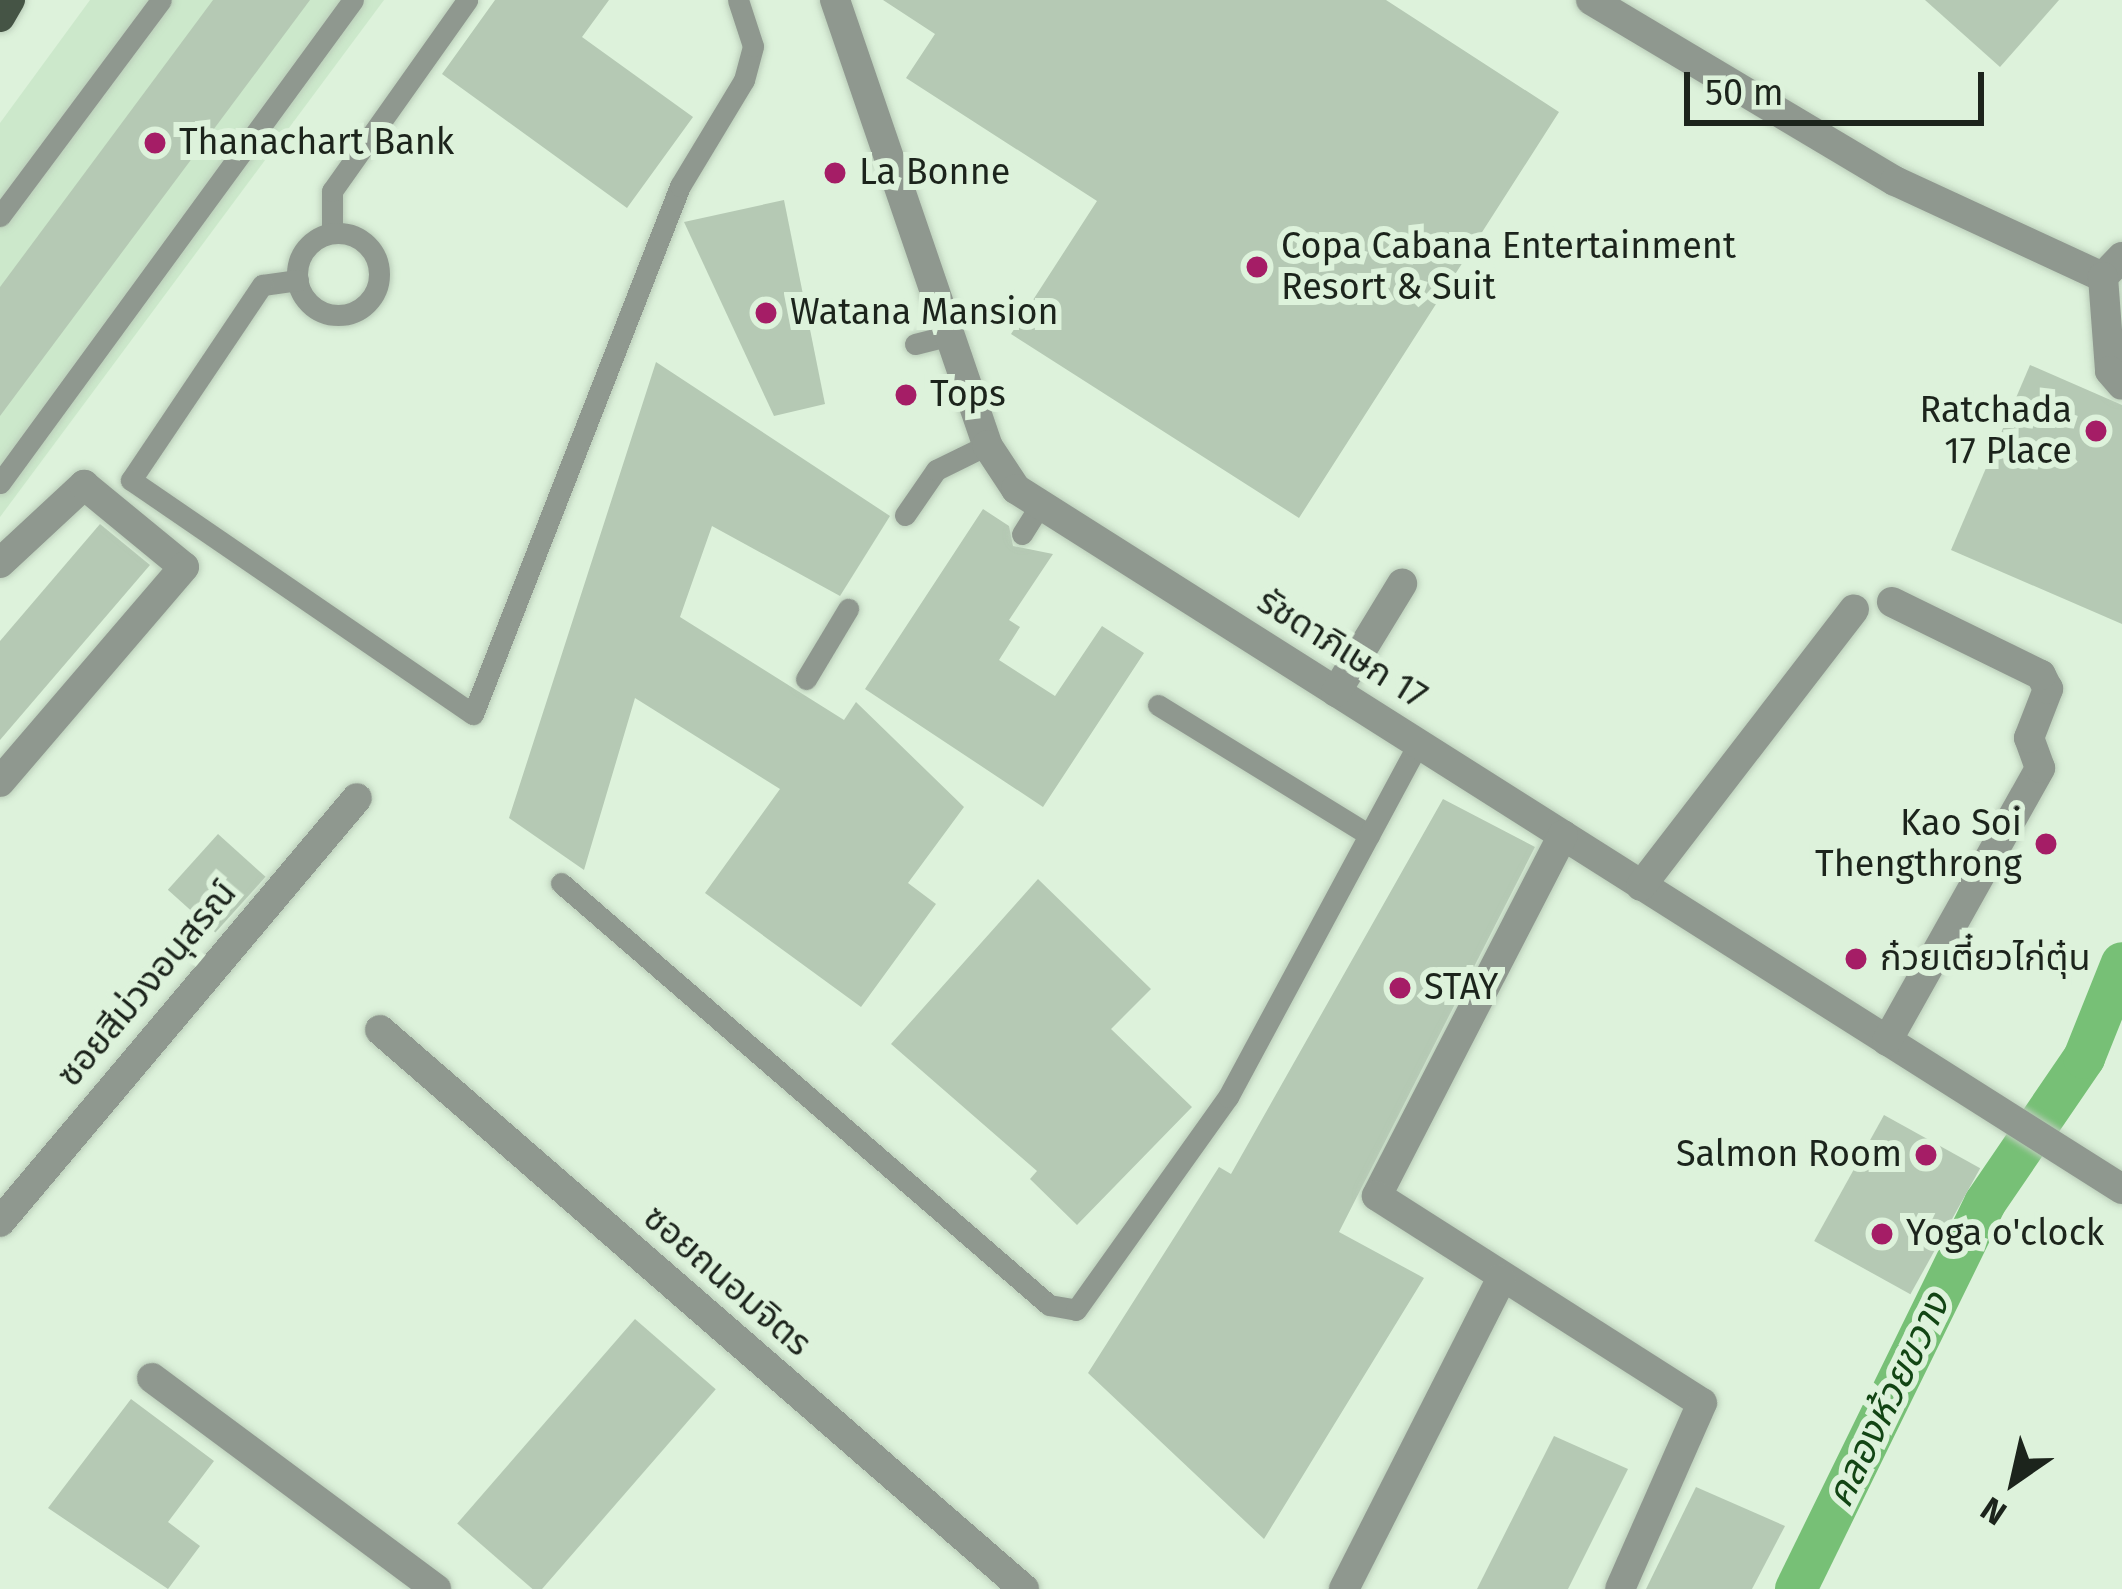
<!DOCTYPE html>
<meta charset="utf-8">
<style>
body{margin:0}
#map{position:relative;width:2122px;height:1589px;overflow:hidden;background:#ddf2db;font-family:"Fira Sans","Noto Sans Thai",sans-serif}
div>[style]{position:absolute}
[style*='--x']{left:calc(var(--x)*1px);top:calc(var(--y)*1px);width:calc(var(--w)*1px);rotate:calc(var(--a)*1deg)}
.built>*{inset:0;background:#cce8cb}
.canal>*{height:42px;margin:-21px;padding:0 21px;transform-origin:21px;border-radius:21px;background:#77c076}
.building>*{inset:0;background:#b5c9b4;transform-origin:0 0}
.roads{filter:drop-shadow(0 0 3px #bacdb9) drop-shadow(0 0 3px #bacdb9)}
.service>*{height:21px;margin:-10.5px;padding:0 10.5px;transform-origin:10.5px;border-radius:10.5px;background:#8f988f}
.service>.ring{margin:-10.5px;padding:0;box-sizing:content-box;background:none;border:21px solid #8f988f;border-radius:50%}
.minor>*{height:30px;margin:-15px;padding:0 15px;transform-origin:15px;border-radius:15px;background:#8f988f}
.primary>*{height:30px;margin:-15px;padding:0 15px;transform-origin:15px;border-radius:15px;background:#455445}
.dots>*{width:33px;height:33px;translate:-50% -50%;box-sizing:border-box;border:6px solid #ddf2db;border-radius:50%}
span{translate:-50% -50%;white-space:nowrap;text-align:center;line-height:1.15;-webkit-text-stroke:12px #ddf2db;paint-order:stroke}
.poi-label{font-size:36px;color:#1c241c}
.left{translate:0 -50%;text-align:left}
.right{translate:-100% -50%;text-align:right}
.street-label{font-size:36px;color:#1c241c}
.water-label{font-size:39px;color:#124514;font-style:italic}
.north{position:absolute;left:1954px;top:1421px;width:120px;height:120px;-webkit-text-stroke:9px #ddf2db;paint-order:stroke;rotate:214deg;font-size:33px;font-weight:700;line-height:48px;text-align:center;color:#1c241c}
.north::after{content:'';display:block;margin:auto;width:42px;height:54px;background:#1c241c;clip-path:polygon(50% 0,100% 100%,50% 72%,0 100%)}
.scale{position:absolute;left:1684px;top:72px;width:300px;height:54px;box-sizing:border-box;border:6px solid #1c241c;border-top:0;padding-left:15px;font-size:36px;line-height:42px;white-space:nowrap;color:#1c241c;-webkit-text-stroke:9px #ddf2db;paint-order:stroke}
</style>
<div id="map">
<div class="built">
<i style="clip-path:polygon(90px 0,384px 0,0 517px,0 123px)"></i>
</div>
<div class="canal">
<i style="--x:1796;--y:1589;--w:430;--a:-63.9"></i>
<i style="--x:1985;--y:1203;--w:176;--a:-55.7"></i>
<i style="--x:2084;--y:1058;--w:102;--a:-68.2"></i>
</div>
<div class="building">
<i style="clip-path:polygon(213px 0,310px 0,0 416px,0 287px)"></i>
<i style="clip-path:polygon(495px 0,609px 0,582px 37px,693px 117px,627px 208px,442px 74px)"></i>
<i style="clip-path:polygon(883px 0,1386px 0,1559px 112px,1299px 518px,1011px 334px,1097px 201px,906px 78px,935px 34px)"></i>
<i style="clip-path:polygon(1925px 0,2059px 0,2000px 67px)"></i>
<i style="clip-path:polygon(784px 200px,825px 404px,774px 416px,684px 222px)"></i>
<i style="clip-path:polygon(656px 362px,890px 516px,840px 596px,712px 526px,680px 617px,844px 720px,856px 702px,964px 807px,908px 883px,936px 904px,861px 1007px,705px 893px,780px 789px,635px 698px,584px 870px,509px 818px)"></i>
<i style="clip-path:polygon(2030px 365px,2122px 405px,2122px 624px,1951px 550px)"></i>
<i style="clip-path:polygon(983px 509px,1009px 526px,1013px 546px,1053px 554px,1009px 620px,1020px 627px,999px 660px,1055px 696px,1102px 626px,1144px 653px,1043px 807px,865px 689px)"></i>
<i style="clip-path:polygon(100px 524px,150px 565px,0 740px,0 641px)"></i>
<i style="clip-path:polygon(1443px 799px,1535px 847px,1339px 1232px,1424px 1278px,1264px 1539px,1088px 1373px,1219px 1167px,1231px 1174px)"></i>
<i style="left:218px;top:834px;width:64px;height:75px;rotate:42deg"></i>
<i style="clip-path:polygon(1038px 879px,1151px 989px,1111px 1029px,1192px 1107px,1077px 1225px,1030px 1179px,1037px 1171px,891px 1044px)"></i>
<i style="left:1884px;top:1115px;width:110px;height:144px;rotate:29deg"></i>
<i style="left:635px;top:1319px;width:107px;height:271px;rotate:41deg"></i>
<i style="clip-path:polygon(131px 1399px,214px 1461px,168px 1522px,200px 1546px,168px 1589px,48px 1508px)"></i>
<i style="clip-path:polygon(1554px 1436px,1628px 1469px,1568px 1589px,1477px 1589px)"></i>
<i style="clip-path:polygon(1696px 1487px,1785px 1526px,1752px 1589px,1646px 1589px)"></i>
</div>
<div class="roads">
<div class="service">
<i style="--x:0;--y:216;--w:269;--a:-53.3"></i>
<i style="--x:332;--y:233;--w:42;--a:-90"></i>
<i style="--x:332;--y:191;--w:234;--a:-54.7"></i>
<i class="ring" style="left:297px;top:233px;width:61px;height:61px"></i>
<i style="--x:298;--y:280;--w:36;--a:172"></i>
<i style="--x:262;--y:285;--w:235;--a:123.9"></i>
<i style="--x:131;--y:480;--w:414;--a:34.4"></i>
<i style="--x:473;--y:714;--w:567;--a:-68.59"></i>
<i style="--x:680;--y:186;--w:124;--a:-58.9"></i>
<i style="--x:744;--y:80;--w:35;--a:-75"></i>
<i style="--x:753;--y:46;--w:48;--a:-108.1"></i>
<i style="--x:915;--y:344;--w:36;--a:-14"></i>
<i style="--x:0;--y:483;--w:598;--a:-53.84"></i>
<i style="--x:905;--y:515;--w:55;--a:-55.4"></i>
<i style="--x:936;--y:470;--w:57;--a:-26.1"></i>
<i style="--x:1022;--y:534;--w:36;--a:-58"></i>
<i style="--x:806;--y:679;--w:82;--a:-59"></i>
<i style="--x:1158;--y:705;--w:248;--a:31.6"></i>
<i style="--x:561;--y:883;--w:645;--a:40.85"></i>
<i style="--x:1049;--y:1305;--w:27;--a:10"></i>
<i style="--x:1076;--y:1310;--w:262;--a:-54.5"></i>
<i style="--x:1228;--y:1097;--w:401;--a:-61.7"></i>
</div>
<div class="minor">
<i style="--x:835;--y:0;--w:470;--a:71.1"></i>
<i style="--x:987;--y:445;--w:53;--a:56.6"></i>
<i style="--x:1016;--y:489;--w:1309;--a:32.33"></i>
<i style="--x:1591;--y:0;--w:354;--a:30.8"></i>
<i style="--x:1895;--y:181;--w:229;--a:24.8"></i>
<i style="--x:2122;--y:257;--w:28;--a:134"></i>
<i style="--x:2103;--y:277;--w:94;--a:85.7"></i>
<i style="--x:2110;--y:371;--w:18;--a:49"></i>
<i style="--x:0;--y:563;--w:115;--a:-42.9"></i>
<i style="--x:84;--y:485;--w:129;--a:39.4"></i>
<i style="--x:184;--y:567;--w:283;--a:130.6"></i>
<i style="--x:1336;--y:692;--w:127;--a:-58.6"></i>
<i style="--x:1563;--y:835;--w:406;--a:117.3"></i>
<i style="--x:1377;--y:1196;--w:385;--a:32.5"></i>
<i style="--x:1702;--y:1403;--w:203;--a:113.8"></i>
<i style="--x:1641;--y:886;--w:349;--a:-52.4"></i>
<i style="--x:380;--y:1030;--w:853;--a:40.96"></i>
<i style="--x:1887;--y:1041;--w:313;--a:-60.7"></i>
<i style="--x:2040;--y:768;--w:32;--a:-110"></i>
<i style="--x:2029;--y:738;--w:53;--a:-68.8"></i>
<i style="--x:2048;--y:689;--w:16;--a:-117"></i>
<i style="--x:2041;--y:675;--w:166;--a:-153.9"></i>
<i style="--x:0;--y:1222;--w:554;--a:-49.9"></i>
<i style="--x:152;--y:1378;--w:354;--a:36.6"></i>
<i style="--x:1344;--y:1589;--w:347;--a:-63.1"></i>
</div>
<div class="primary">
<i style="--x:0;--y:17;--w:20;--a:-60"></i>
</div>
</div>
<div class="dots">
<i style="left:155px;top:143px;background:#a51d66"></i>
<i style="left:835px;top:173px;background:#a51d66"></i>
<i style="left:1257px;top:267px;background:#a51d66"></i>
<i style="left:766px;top:313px;background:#a51d66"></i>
<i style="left:906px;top:395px;background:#a51d66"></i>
<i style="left:2096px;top:431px;background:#a51d66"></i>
<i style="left:2046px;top:844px;background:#a51d66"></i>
<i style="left:1856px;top:959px;background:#a51d66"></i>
<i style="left:1400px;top:988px;background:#a51d66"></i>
<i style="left:1926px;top:1155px;background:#a51d66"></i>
<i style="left:1882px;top:1234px;background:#a51d66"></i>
</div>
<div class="poi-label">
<span class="left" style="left:179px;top:143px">Thanachart Bank</span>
<span class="left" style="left:859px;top:173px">La Bonne</span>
<span class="left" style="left:1281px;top:267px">Copa Cabana Entertainment<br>Resort &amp; Suit</span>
<span class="left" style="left:790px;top:313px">Watana Mansion</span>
<span class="left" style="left:930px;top:395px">Tops</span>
<span class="right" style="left:2072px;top:431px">Ratchada<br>17 Place</span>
<span class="right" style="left:2022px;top:844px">Kao Soi<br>Thengthrong</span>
<span class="left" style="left:1880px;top:959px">ก๋วยเตี๋ยวไก่ตุ๋น</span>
<span class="left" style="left:1424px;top:988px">STAY</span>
<span class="right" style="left:1902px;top:1155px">Salmon Room</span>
<span class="left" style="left:1906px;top:1234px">Yoga o'clock</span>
</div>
<div class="street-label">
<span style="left:1342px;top:649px;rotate:32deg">รัชดาภิเษก 17</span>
<span style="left:147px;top:984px;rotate:-50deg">ซอยสีม่วงอนุสรณ์</span>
<span style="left:727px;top:1281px;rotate:41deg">ซอยถนอมจิตร</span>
</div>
<div class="water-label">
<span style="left:1888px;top:1400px;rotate:-64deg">คลองห้วยขวาง</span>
</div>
<div class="north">N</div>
<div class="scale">50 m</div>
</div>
